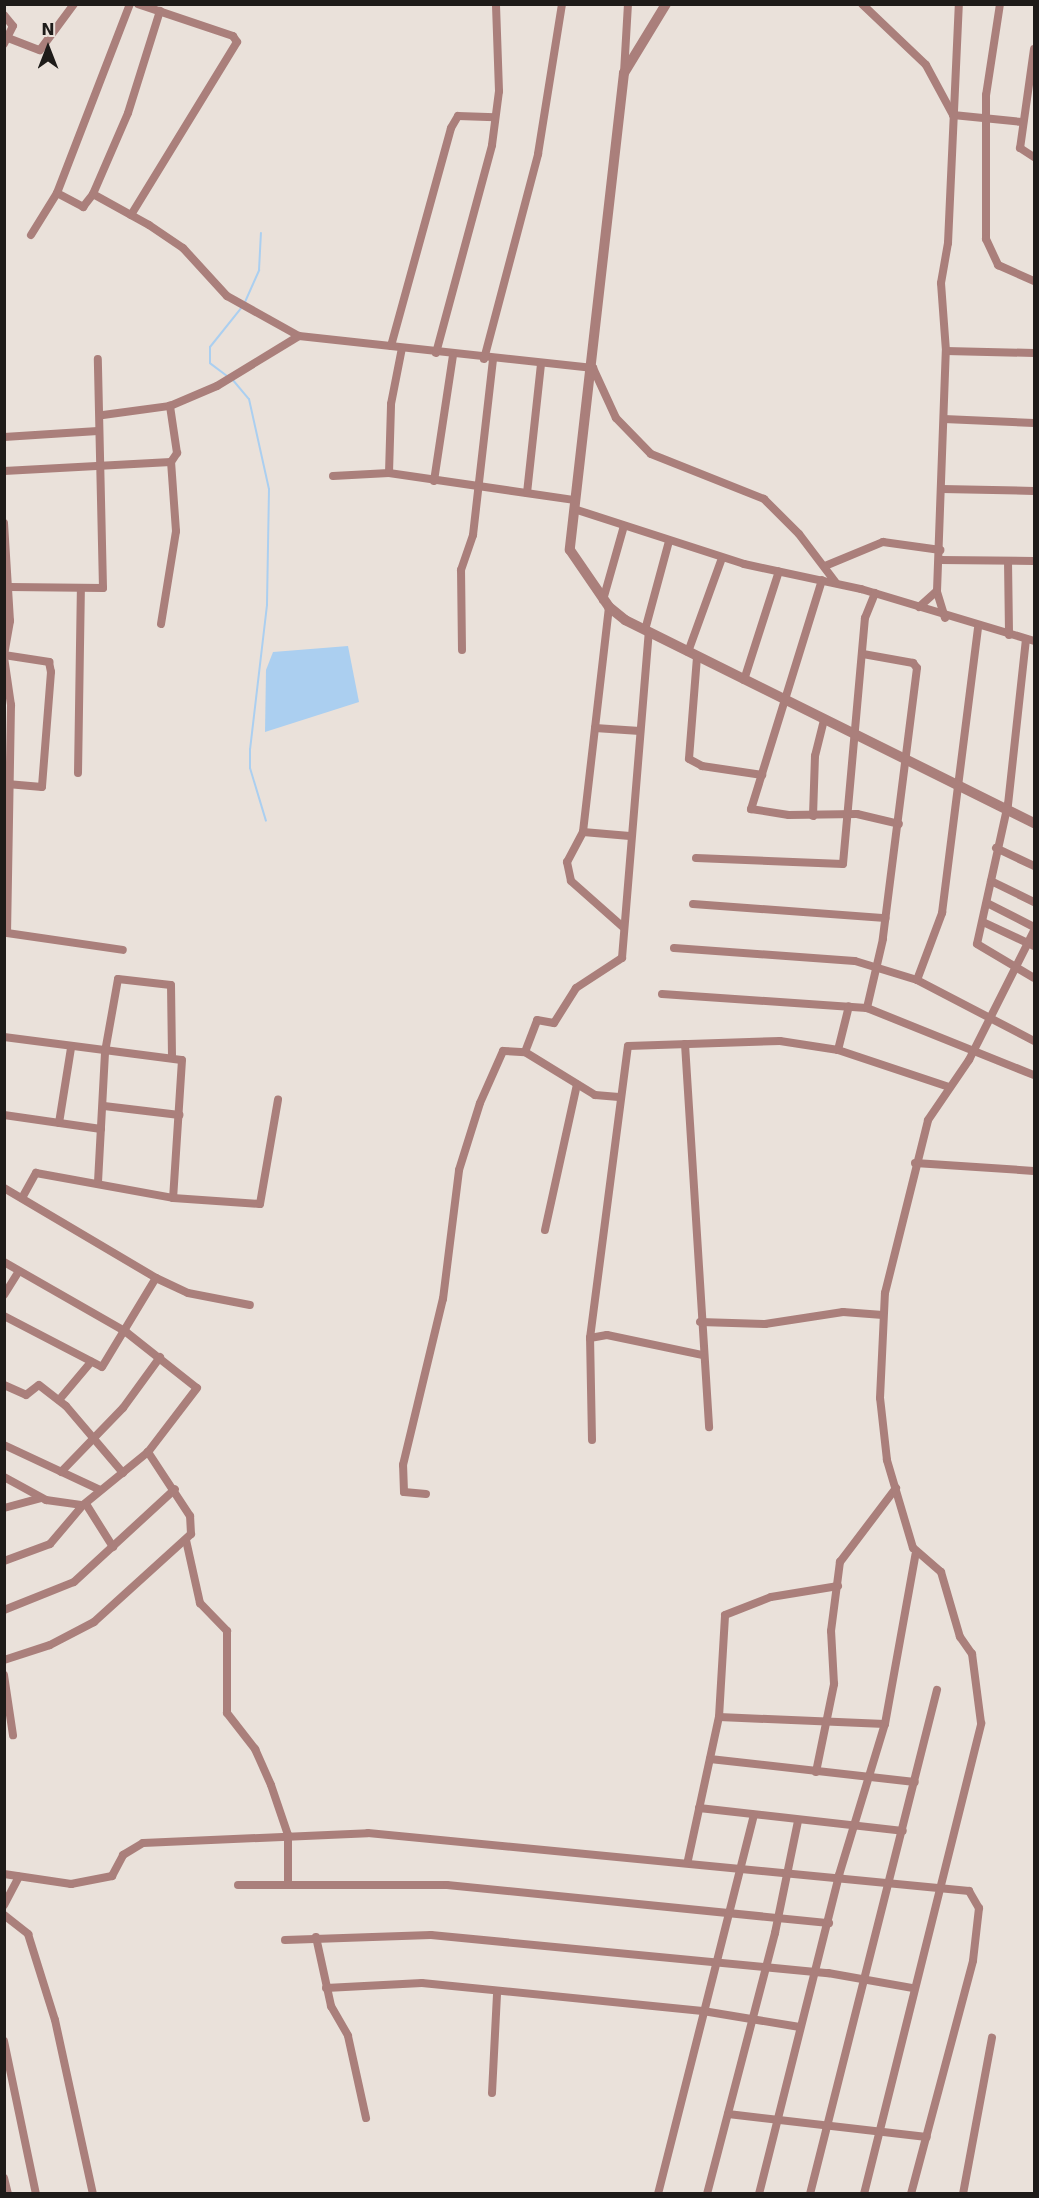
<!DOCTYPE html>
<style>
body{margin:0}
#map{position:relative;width:1039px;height:2198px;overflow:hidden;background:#eae1da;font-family:"DejaVu Sans",sans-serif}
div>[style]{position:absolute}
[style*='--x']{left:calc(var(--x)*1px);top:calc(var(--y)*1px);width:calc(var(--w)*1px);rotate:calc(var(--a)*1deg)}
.water>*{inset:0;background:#abcff0}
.stream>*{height:2px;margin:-1px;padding:0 1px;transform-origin:1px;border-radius:1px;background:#abcff0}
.minor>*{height:8px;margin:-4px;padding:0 4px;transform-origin:4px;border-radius:4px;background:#aa7f7b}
.tertiary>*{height:10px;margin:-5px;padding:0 5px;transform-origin:5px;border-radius:5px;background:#aa7f7b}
span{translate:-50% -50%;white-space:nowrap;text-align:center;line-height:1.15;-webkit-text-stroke:4.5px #eae1da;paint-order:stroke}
.frame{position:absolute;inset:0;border:6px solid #1e1b19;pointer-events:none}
.north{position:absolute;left:18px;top:18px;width:60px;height:60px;-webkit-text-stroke:4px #eae1da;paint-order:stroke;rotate:0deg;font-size:16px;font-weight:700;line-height:24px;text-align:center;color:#1e1b19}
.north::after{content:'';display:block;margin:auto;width:21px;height:27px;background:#1e1b19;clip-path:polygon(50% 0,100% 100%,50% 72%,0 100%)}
</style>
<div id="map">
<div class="water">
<i style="clip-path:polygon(348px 646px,359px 702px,265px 732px,266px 670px,273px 652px)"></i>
</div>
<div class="stream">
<i style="--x:245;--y:302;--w:35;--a:-66"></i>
<i style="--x:259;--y:270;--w:37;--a:-87"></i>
<i style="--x:227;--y:376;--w:21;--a:-143"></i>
<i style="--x:210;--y:363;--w:16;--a:-90"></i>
<i style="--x:210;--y:347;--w:51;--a:-51.3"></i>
<i style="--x:232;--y:379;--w:26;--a:50"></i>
<i style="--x:249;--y:399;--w:92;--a:77.5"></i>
<i style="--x:269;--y:489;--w:116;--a:91"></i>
<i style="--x:267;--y:605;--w:145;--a:96.7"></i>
<i style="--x:250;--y:749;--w:19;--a:90"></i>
<i style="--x:250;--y:768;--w:55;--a:73.2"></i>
</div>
<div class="minor">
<i style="--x:862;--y:4;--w:88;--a:43.6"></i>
<i style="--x:926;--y:65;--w:57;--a:61.6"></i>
<i style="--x:953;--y:115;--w:69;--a:5.8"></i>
<i style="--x:1000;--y:4;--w:92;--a:98.7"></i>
<i style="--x:986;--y:95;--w:144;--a:90"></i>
<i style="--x:986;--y:239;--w:29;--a:65"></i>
<i style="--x:998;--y:265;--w:39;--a:24"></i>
<i style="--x:4;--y:15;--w:14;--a:51"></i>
<i style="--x:13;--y:26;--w:20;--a:117"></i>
<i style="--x:8;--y:38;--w:34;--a:21"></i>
<i style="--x:40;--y:50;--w:57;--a:-53.5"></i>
<i style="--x:1034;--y:49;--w:100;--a:98"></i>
<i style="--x:1020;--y:148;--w:17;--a:33"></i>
<i style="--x:624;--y:73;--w:69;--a:-86.7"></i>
<i style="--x:57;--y:193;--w:30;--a:28"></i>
<i style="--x:83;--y:207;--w:16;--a:-52"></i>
<i style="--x:93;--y:194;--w:64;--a:29"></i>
<i style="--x:149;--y:225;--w:41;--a:34.1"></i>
<i style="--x:183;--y:248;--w:65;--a:47.5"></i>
<i style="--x:227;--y:296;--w:82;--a:29.1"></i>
<i style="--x:299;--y:336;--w:296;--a:6.2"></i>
<i style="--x:593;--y:368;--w:55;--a:65.3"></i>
<i style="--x:616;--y:418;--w:50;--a:45.8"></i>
<i style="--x:651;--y:454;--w:122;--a:21.7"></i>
<i style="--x:764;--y:499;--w:49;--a:45"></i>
<i style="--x:799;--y:534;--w:61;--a:52.9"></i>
<i style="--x:93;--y:194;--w:88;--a:-66.6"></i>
<i style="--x:128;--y:113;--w:107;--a:-72.6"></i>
<i style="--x:131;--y:215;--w:203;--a:-58.5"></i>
<i style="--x:237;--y:42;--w:7;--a:-124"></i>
<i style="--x:233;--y:36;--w:100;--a:-161.4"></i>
<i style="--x:31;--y:235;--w:49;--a:-58.2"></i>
<i style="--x:57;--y:193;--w:203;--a:-68.9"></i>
<i style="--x:391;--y:346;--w:226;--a:-74.6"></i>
<i style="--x:451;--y:128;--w:14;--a:-60"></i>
<i style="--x:458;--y:116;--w:37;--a:2"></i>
<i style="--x:946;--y:351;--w:88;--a:1.3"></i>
<i style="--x:436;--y:353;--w:215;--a:-74.9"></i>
<i style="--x:492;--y:145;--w:54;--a:-82.6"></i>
<i style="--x:499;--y:91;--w:87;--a:-92"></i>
<i style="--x:484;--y:359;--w:212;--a:-75.2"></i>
<i style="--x:538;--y:154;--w:152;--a:-80.9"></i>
<i style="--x:103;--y:415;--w:68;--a:-7.7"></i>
<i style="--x:170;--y:406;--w:51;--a:-23.1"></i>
<i style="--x:217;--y:386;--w:96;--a:-31.4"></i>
<i style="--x:944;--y:419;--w:90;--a:2.5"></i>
<i style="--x:4;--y:437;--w:94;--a:-3.7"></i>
<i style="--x:4;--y:471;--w:167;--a:-3.1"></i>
<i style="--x:171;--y:462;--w:11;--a:-56"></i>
<i style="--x:177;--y:453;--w:48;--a:-98.5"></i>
<i style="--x:389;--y:473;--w:69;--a:-88.3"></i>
<i style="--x:391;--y:404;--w:57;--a:-78.9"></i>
<i style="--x:333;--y:476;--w:56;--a:-3.1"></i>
<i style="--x:389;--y:473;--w:188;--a:8.3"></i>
<i style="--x:434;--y:481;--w:127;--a:-81.4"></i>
<i style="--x:942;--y:489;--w:92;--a:1.2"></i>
<i style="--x:527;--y:493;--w:130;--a:-83.8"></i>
<i style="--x:574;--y:509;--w:179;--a:17.9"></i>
<i style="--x:744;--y:564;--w:120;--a:12.1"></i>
<i style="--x:861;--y:589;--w:181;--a:16.7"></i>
<i style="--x:4;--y:523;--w:98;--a:86.5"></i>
<i style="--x:10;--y:621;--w:34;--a:100"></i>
<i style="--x:940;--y:560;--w:94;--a:0.6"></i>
<i style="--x:1008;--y:561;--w:74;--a:89.2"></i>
<i style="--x:825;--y:566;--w:63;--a:-22.5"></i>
<i style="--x:883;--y:542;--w:58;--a:8"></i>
<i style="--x:822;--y:580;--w:240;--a:107.2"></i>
<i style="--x:751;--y:809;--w:38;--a:9"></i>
<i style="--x:789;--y:815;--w:68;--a:-0.8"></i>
<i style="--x:857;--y:814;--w:43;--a:13.4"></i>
<i style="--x:10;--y:587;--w:93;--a:0.6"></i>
<i style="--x:103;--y:588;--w:229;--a:-91.3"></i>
<i style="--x:603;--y:600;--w:77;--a:-74.2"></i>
<i style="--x:609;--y:607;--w:226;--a:96.6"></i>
<i style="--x:583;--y:832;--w:34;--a:118"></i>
<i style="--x:567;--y:862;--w:19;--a:78"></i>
<i style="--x:571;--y:881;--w:69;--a:41.5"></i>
<i style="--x:919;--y:607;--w:24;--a:-42"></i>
<i style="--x:945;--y:618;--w:28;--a:-107"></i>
<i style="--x:937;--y:591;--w:240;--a:-87.9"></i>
<i style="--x:946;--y:351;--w:68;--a:-94.2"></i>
<i style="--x:941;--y:283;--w:41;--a:-80.1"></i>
<i style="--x:948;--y:243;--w:239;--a:-87.4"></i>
<i style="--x:161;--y:624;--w:94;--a:-80.8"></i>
<i style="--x:176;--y:531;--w:69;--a:-94.1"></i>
<i style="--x:645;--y:630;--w:92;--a:-74.9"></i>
<i style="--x:1026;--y:639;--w:166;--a:96.2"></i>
<i style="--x:1008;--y:804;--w:143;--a:102.5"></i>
<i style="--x:977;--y:944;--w:66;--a:30.8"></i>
<i style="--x:462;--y:650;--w:80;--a:-90.7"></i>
<i style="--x:461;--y:570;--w:37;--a:-71"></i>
<i style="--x:473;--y:535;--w:176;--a:-83.5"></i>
<i style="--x:688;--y:652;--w:100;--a:-70.1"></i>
<i style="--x:863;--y:654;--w:51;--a:10.2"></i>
<i style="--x:913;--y:663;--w:6;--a:51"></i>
<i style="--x:917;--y:668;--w:273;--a:97.2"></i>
<i style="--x:883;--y:939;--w:71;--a:103.1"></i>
<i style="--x:4;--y:655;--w:46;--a:8.8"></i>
<i style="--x:49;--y:662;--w:10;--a:79"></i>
<i style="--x:51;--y:672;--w:115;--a:94.5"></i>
<i style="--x:42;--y:787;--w:38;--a:-175"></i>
<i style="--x:4;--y:657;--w:49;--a:81.7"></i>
<i style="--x:11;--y:705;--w:228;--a:91"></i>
<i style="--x:7;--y:933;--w:117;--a:8.3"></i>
<i style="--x:697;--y:657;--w:102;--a:94.5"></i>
<i style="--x:689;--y:759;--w:15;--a:28"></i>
<i style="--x:702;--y:766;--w:61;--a:8.5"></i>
<i style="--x:744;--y:680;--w:114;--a:-72.2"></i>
<i style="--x:595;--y:728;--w:45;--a:3.8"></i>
<i style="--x:78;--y:773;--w:182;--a:-89.1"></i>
<i style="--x:813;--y:816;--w:60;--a:-88.1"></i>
<i style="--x:815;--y:756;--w:37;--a:-76"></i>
<i style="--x:583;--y:832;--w:47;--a:4.9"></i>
<i style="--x:996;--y:848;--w:42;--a:25.3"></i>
<i style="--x:696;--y:858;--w:147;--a:2.3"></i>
<i style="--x:843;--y:864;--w:247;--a:-84.9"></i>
<i style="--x:865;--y:618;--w:27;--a:-68"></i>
<i style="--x:991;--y:881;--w:48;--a:26"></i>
<i style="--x:987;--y:903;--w:53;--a:27.1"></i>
<i style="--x:693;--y:904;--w:193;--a:4.2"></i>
<i style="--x:983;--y:922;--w:56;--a:25.2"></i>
<i style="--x:674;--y:948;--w:181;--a:4.1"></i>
<i style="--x:855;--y:961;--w:65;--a:17"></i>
<i style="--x:917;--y:980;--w:132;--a:27.5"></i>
<i style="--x:917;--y:980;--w:72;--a:-69.5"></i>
<i style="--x:942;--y:913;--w:287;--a:-82.8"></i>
<i style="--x:662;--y:994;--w:205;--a:3.9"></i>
<i style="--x:867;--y:1008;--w:180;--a:21.9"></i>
<i style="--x:4;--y:1037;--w:179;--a:7.4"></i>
<i style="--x:182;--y:1060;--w:138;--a:93.7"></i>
<i style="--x:685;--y:1044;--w:384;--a:86.4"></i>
<i style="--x:838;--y:1050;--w:45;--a:-76"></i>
<i style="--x:525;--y:1052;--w:82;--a:31.6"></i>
<i style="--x:595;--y:1095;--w:24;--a:5"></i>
<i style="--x:104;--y:1106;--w:76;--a:6.8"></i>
<i style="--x:4;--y:1115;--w:98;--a:8.2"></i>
<i style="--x:59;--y:1123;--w:76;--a:-80.9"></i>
<i style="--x:915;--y:1163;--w:119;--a:3.8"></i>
<i style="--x:98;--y:1182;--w:130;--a:-86.9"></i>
<i style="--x:105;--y:1052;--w:74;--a:-79.9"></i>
<i style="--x:118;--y:979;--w:53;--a:6.5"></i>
<i style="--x:171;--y:985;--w:70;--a:89.2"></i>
<i style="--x:4;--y:1188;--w:177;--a:30.6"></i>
<i style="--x:156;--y:1278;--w:35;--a:25"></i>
<i style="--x:188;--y:1293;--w:63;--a:11"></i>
<i style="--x:22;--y:1198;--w:29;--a:-61"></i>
<i style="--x:36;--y:1173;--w:139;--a:10.3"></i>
<i style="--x:173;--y:1198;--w:87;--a:3.9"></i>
<i style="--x:260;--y:1204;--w:106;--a:-80.2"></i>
<i style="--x:545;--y:1230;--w:149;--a:-77.6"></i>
<i style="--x:4;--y:1262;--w:141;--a:29.8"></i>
<i style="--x:126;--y:1332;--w:90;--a:38.3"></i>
<i style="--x:197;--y:1388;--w:81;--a:127.4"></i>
<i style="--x:148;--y:1452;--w:84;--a:140.8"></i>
<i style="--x:83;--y:1505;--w:51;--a:130.2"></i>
<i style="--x:50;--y:1544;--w:49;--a:159.7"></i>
<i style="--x:4;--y:1295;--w:28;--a:-58"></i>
<i style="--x:4;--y:1316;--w:110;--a:27.5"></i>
<i style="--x:102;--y:1367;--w:104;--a:-58.8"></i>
<i style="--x:700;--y:1322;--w:65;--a:1.8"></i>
<i style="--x:765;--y:1324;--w:79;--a:-8.7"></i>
<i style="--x:843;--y:1312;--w:40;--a:4.3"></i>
<i style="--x:590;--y:1338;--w:17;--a:-10"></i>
<i style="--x:607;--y:1335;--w:98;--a:11.8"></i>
<i style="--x:4;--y:1385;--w:24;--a:24"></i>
<i style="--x:26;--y:1395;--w:16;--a:-38"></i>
<i style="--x:39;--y:1385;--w:34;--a:38"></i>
<i style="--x:66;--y:1406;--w:88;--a:49.6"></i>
<i style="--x:59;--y:1400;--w:50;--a:-49.9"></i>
<i style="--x:592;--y:1440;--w:102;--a:-91.1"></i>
<i style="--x:590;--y:1338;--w:294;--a:-82.6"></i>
<i style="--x:628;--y:1046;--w:152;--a:-1.9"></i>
<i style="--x:780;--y:1041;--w:59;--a:8.8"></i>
<i style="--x:838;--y:1050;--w:117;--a:18.4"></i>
<i style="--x:4;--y:1445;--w:106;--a:25.1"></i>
<i style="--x:61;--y:1472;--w:89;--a:-45.9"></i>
<i style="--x:123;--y:1408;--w:63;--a:-54"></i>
<i style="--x:4;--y:1477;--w:48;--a:28.7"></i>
<i style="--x:46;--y:1500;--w:37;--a:8"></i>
<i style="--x:426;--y:1494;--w:22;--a:-175"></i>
<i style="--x:404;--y:1492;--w:27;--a:-92"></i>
<i style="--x:403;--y:1465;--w:171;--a:-76.5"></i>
<i style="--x:443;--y:1299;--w:130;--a:-82.9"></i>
<i style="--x:459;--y:1170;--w:70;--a:-72.6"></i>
<i style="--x:480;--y:1103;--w:57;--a:-66.1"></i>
<i style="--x:503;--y:1051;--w:22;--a:3"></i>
<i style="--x:525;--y:1052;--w:34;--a:-69"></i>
<i style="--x:537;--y:1020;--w:17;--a:10"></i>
<i style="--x:554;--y:1023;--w:41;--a:-57.8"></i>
<i style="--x:576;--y:988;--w:55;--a:-33.1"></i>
<i style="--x:622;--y:958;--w:327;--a:-85.3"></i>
<i style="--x:86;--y:1504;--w:51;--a:57.9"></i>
<i style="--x:4;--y:1508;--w:38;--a:-15"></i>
<i style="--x:186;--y:1540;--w:65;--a:77.5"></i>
<i style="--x:200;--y:1603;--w:39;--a:46"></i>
<i style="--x:227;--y:1631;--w:82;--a:90"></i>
<i style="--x:227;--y:1713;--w:46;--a:52.1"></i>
<i style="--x:255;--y:1749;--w:39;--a:66"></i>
<i style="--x:271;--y:1785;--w:53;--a:71.2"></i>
<i style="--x:288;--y:1835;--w:49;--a:90"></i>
<i style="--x:4;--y:1610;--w:75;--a:-21.8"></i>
<i style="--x:74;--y:1582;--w:137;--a:-42.6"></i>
<i style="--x:4;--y:1660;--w:48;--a:-18.1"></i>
<i style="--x:50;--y:1645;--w:50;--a:-27.6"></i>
<i style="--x:94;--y:1622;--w:131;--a:-42.2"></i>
<i style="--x:191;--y:1534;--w:18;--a:-93"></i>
<i style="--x:190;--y:1516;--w:77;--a:-123.3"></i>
<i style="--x:4;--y:1675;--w:61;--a:81.5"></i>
<i style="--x:719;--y:1717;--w:166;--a:2.4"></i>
<i style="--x:710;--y:1759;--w:206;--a:6.4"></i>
<i style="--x:816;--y:1772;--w:90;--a:-78.4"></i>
<i style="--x:834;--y:1684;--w:53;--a:-93.2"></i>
<i style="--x:831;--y:1631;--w:70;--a:-82.6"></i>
<i style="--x:840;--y:1562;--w:93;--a:-52.9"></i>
<i style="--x:699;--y:1808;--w:205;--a:6.4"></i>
<i style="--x:688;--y:1860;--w:146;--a:-77.8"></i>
<i style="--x:719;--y:1717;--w:102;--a:-86.6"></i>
<i style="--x:725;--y:1615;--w:49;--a:-21.4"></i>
<i style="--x:771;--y:1597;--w:68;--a:-9.3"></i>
<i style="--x:4;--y:1874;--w:68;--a:8.5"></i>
<i style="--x:71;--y:1884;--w:42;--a:-11"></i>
<i style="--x:112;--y:1876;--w:24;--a:-62"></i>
<i style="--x:123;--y:1855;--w:23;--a:-31"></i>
<i style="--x:143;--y:1843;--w:225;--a:-2.5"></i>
<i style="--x:368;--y:1833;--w:604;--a:5.51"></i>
<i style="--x:969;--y:1891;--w:20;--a:60"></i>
<i style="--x:979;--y:1908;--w:53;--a:96.5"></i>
<i style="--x:973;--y:1961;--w:241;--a:104.9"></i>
<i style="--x:238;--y:1885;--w:209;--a:0"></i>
<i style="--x:447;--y:1885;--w:384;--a:5.7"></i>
<i style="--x:4;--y:1905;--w:32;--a:-62"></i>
<i style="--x:4;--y:1915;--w:31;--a:38"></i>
<i style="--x:28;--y:1934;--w:90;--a:72.6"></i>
<i style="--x:55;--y:2020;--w:178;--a:77.7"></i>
<i style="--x:316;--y:1937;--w:71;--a:77.7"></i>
<i style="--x:331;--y:2006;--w:34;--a:60"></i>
<i style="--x:348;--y:2036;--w:84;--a:77.6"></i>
<i style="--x:285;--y:1940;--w:146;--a:-2"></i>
<i style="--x:431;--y:1935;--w:399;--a:5.5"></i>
<i style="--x:828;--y:1973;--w:85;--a:10.1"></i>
<i style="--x:326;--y:1988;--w:96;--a:-3"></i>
<i style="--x:422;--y:1983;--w:282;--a:5.7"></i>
<i style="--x:703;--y:2011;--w:98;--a:9.4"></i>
<i style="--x:4;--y:2041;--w:156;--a:78.2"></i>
<i style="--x:492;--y:2093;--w:100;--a:-87.1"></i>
<i style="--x:728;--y:2114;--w:200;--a:6.6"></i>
<i style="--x:4;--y:2178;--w:16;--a:76"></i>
<i style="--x:658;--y:2194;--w:391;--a:-75.8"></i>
<i style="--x:707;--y:2194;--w:270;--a:-75.4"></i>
<i style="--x:775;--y:1933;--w:114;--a:-78.4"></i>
<i style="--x:759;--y:2194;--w:329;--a:-75.9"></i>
<i style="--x:839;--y:1875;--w:158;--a:-73.1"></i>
<i style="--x:885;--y:1724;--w:175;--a:-79.8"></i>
<i style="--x:810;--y:2194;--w:520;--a:-75.86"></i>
<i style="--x:864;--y:2194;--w:485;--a:-76"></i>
<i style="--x:981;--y:1723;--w:70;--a:-97.4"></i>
<i style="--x:972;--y:1654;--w:21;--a:-125"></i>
<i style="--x:960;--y:1637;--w:68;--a:-106.3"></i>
<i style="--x:941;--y:1572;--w:37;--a:-139"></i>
<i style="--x:913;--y:1548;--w:92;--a:-106.5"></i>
<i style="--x:887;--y:1460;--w:62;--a:-96.4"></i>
<i style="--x:880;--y:1398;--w:105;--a:-87.3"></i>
<i style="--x:885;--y:1293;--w:178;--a:-76"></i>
<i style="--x:928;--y:1120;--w:73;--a:-55.7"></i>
<i style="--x:969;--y:1060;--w:144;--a:-63.3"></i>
<i style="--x:963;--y:2194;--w:159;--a:-79.5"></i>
</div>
<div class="tertiary">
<i style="--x:666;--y:4;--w:81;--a:121.3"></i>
<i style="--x:624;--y:73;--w:480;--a:96.5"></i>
<i style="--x:570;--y:550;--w:69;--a:55.6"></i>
<i style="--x:609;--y:607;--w:21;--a:39"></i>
<i style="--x:625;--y:620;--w:457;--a:26.4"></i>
</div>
<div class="frame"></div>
<div class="north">N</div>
</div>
